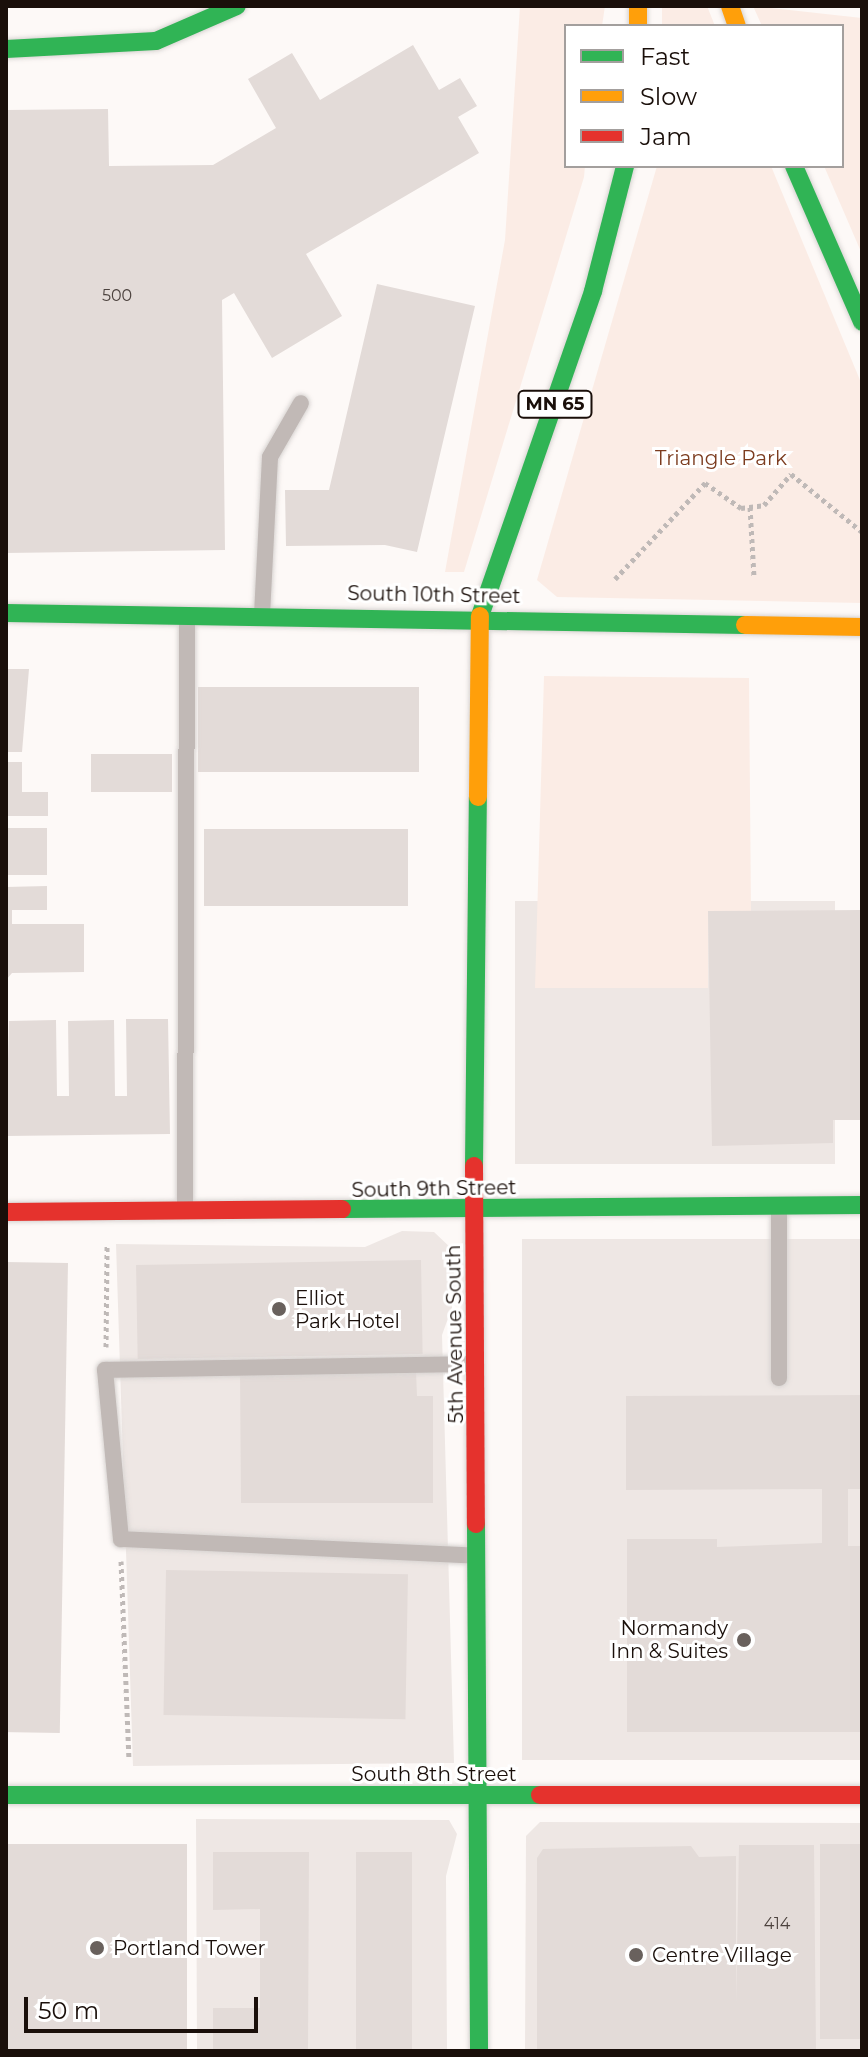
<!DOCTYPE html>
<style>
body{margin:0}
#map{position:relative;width:868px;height:2057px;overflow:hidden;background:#fdf9f7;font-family:Montserrat,sans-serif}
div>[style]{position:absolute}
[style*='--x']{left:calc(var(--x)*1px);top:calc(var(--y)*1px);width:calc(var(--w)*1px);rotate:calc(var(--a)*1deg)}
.built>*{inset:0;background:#eee7e4;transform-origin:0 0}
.green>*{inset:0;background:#fbece5}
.building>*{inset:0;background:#e3dbd8;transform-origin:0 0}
.path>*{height:5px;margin-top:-2.5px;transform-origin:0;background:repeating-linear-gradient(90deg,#bfb9b7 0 4px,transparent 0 8px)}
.roads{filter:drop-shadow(0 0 2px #d8d4d2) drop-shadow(0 0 2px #d8d4d2)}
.lane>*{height:16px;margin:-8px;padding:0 8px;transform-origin:8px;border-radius:8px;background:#c1b9b6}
.fast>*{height:18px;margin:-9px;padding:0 9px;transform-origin:9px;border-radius:9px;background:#30b455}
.slow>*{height:18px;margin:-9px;padding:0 9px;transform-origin:9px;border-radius:9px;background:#ff9f0a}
.jam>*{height:18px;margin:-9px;padding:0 9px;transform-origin:9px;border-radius:9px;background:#e5322d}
.dots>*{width:22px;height:22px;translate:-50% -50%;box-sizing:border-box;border:4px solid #fff;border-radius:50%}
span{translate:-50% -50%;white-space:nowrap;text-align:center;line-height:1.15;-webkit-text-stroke:6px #fff;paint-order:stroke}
.number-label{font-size:16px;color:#4c423e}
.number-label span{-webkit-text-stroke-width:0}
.shield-label span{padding:2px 6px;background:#fff;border:2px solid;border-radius:6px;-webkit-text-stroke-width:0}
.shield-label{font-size:18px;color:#1a0f0a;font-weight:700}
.park-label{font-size:20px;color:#7c3c1f}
.street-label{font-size:20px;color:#1a0f0a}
.poi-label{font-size:20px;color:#1a0f0a}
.left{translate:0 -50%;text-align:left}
.right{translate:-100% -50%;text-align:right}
.frame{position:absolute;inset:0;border:8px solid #1a0f0a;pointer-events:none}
.legend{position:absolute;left:564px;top:24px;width:280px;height:144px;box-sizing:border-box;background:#fff;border:2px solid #a39f9d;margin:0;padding:10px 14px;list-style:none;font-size:24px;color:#1a0f0a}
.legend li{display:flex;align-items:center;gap:16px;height:40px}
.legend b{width:40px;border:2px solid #a39f9d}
.scale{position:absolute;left:24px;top:1997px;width:234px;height:36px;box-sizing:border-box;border:4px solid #1a0f0a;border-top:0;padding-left:10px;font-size:24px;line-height:28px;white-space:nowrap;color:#1a0f0a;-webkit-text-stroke:6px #fff;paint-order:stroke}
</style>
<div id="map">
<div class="built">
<i style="left:515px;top:901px;width:320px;height:263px"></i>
<i style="clip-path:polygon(402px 1231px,434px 1232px,453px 1250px,455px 1299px,442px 1335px,454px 1763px,133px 1766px,116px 1244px,365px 1247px)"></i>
<i style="left:862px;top:1239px;width:521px;height:340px;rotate:90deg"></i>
<i style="clip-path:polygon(196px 1819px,449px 1820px,457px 1834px,446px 1876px,447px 2051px,197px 2051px)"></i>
<i style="clip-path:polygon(540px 1822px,862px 1823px,862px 2051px,525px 2051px,526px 1836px)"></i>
</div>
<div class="green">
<i style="clip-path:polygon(520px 6px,605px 6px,602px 26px,566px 26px,566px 166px,585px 166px,584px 177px,464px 572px,445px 572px,505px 240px)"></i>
<i style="clip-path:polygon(662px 6px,707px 6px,715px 26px,662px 26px)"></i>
<i style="clip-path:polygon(753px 6px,862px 18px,862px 254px,824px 166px,842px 166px,842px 26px,762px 26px)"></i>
<i style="clip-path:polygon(657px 166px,771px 166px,862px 385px,862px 603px,557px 597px,537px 580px)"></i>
<i style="clip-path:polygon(544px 676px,749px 678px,751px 911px,708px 912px,708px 988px,535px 988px)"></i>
</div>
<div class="building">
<i style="clip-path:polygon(413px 45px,439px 90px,460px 78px,477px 106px,458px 117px,479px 153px,306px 254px,342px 316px,272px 358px,234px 293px,222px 300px,225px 550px,6px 553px,6px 110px,108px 109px,109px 166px,213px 165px,276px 128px,248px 79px,292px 53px,320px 100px)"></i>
<i style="clip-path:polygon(377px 284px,475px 306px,417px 552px,385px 545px,286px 546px,285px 490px,329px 490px)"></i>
<i style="clip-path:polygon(6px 669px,29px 669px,22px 752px,6px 752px)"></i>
<i style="left:198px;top:687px;width:221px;height:85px"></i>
<i style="left:91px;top:754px;width:81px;height:38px"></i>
<i style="clip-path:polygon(6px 762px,22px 762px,22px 792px,48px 792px,48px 816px,6px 816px)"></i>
<i style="left:6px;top:828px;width:41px;height:47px"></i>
<i style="left:408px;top:829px;width:77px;height:204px;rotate:90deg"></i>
<i style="clip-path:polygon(47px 886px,47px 910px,12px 910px,12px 924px,84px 924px,84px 972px,12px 973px,6px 980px,6px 887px)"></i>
<i style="clip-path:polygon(861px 910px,862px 1120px,833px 1120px,833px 1143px,712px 1146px,708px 911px)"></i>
<i style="clip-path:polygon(126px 1019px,168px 1019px,170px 1134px,6px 1136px,9px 1021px,56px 1020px,57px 1096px,69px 1096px,68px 1021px,114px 1020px,115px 1096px,127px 1096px)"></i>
<i style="left:421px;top:1260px;width:94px;height:285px;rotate:89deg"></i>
<i style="left:6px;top:1262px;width:62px;height:470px;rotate:1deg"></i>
<i style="clip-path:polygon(240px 1371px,416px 1371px,417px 1396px,433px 1396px,433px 1503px,241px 1503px)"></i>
<i style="clip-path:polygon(862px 1395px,862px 1489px,848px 1489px,848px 1546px,862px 1546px,862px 1732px,627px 1732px,627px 1539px,717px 1539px,717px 1547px,822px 1543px,822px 1489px,626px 1490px,626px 1396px)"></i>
<i style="left:166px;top:1570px;width:242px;height:145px;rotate:1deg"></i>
<i style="left:187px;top:1844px;width:207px;height:181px;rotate:90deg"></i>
<i style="left:820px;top:1844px;width:42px;height:195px"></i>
<i style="clip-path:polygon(739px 1845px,814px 1845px,816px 2051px,537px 2051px,537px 1858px,543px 1849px,691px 1846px,699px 1857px,736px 1856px,736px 2002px)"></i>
<i style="clip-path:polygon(213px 1852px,309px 1852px,308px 2051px,213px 2051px,213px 2008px,260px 2008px,260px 1909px,213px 1910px)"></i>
<i style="left:356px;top:1852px;width:56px;height:199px"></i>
</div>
<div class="path">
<i style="--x:750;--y:507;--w:70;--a:86.7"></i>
<i style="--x:615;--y:579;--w:132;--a:-46.8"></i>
<i style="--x:705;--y:483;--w:44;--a:34.8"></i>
<i style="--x:741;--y:508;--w:23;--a:-7"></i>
<i style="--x:764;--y:505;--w:41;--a:-48.9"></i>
<i style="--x:791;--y:474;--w:92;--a:39.2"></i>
<i style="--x:106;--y:1347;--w:102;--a:-89.4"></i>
<i style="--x:121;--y:1561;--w:198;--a:87.7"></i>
</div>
<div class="roads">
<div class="lane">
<i style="--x:262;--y:615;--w:158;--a:-87.1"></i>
<i style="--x:270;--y:457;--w:62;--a:-60.1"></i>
<i style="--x:185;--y:1209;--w:593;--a:-89.81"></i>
<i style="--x:473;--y:1364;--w:368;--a:179.1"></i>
<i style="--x:105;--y:1370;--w:170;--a:84.6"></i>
<i style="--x:121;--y:1539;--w:354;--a:2.7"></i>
<i style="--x:779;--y:1378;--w:171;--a:-90"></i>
</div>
<div class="fast">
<i style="--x:6;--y:49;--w:150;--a:-3.1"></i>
<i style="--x:156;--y:41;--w:88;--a:-23.4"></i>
<i style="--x:794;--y:166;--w:170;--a:66.4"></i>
<i style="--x:6;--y:613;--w:739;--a:0.93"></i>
<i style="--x:480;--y:616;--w:344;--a:-70.8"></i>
<i style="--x:593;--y:291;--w:129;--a:-75.6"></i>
<i style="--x:474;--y:1166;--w:369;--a:-89.4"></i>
<i style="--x:342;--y:1209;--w:520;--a:-0.44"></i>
<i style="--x:476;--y:1524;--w:527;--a:89.67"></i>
<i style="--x:6;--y:1795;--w:534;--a:0"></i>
</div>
<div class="slow">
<i style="--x:638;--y:6;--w:20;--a:90"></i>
<i style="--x:730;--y:6;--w:21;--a:71"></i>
<i style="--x:745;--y:625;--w:117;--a:1"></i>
<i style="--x:478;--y:797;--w:181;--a:-89.4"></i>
</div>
<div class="jam">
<i style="--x:474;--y:1166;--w:358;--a:89.7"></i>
<i style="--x:6;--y:1212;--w:336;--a:-0.5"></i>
<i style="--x:540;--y:1795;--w:322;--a:0"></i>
</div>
</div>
<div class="dots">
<i style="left:279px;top:1309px;background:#69615d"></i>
<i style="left:744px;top:1640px;background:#69615d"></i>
<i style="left:97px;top:1948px;background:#69615d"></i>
<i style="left:636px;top:1955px;background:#69615d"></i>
</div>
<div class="number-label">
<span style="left:117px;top:296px">500</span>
<span style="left:777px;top:1924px">414</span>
</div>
<div class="shield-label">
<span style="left:555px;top:404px">MN 65</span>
</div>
<div class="park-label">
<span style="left:721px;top:458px">Triangle Park</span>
</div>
<div class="street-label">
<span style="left:434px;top:595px;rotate:1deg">South 10th Street</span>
<span style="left:434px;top:1189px;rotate:-1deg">South 9th Street</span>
<span style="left:455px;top:1334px;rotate:-91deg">5th Avenue South</span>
<span style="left:434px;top:1774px">South 8th Street</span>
</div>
<div class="poi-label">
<span class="left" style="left:295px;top:1310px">Elliot<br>Park Hotel</span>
<span class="right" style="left:728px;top:1640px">Normandy<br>Inn &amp; Suites</span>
<span class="left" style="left:113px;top:1948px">Portland Tower</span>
<span class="left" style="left:652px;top:1955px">Centre Village</span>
</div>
<div class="frame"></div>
<ul class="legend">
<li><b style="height:10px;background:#30b455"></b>Fast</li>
<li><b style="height:10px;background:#ff9f0a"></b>Slow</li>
<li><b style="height:10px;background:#e5322d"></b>Jam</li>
</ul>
<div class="scale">50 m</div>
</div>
